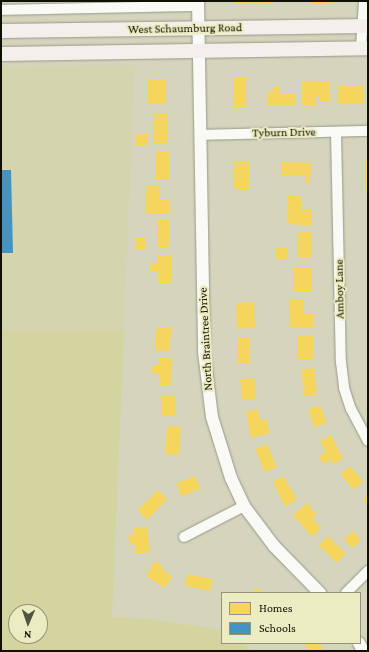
<!DOCTYPE html>
<style>
body{margin:0}
#map{position:relative;width:369px;height:652px;overflow:hidden;background:#d5d5be;font-family:"Crimson Pro",serif}
div>[style]{position:absolute}
[style*='--x']{left:calc(var(--x)*1px);top:calc(var(--y)*1px);width:calc(var(--w)*1px);rotate:calc(var(--a)*1deg)}
.built>*{inset:0;background:#d4d4af}
.green>*{inset:0;background:#d4d4a0}
.homes>*{inset:0;background:#f6d55c;transform-origin:0 0}
.schools>*{inset:0;background:#4393c3}
.roads{filter:drop-shadow(0 0 1px #989887) drop-shadow(0 0 1px #989887)}
.minor>*{height:10px;margin:-5px;padding:0 5px;transform-origin:5px;border-radius:5px;background:#f9f9f5}
.tertiary>*{height:12px;margin:-6px;padding:0 6px;transform-origin:6px;border-radius:6px;background:#f9f9f5}
.secondary>*{height:14px;margin:-7px;padding:0 7px;transform-origin:7px;border-radius:7px;background:#f3efea}
span{translate:-50% -50%;white-space:nowrap;text-align:center;line-height:1.15;-webkit-text-stroke:4px #ebecc1;paint-order:stroke}
.street-label{font-size:12px;color:#0f0f02}
.frame{position:absolute;inset:0;border:2px solid #0f0f02;pointer-events:none}
.legend{position:absolute;left:221px;top:592px;width:140px;height:52px;box-sizing:border-box;background:#ebecc1;border:1px solid #939475;margin:0;padding:5px 7px;list-style:none;font-size:12px;color:#0f0f02}
.legend li{display:flex;align-items:center;gap:8px;height:20px}
.legend b{width:20px;border:1px solid #939475}
.north{position:absolute;left:8px;top:604px;width:40px;height:40px;box-sizing:border-box;background:#ebecc1;border:1px solid #939475;border-radius:50%;rotate:182deg;font-size:11px;font-weight:700;line-height:16px;text-align:center;color:#0f0f02}
.north::after{content:'';display:block;margin:auto;width:14px;height:18px;background:#545444;clip-path:polygon(50% 0,100% 100%,50% 72%,0 100%)}
</style>
<div id="map">
<div class="built">
<i style="clip-path:polygon(evenodd,135px 65px,110px 651px,1px 651px,1px 66px,135px 65px,16px 612px,40px 612px,40px 636px,16px 636px,16px 612px)"></i>
</div>
<div class="green">
<i style="clip-path:polygon(evenodd,124px 331px,112px 617px,152px 619px,222px 630px,222px 643px,244px 643px,252px 651px,1px 651px,1px 332px,124px 331px,16px 612px,40px 612px,40px 636px,16px 636px,16px 612px)"></i>
</div>
<div class="homes">
<i style="clip-path:polygon(235px 1px,273px 1px,273px 3px,235px 4px)"></i>
<i style="left:311px;top:1px;width:23px;height:2px"></i>
<i style="left:233px;top:77px;width:13px;height:30px"></i>
<i style="left:148px;top:79px;width:18px;height:25px"></i>
<i style="clip-path:polygon(302px 81px,330px 81px,330px 102px,319px 102px,319px 96px,316px 96px,316px 106px,302px 106px)"></i>
<i style="left:338px;top:85px;width:25px;height:19px"></i>
<i style="clip-path:polygon(280px 86px,280px 93px,295px 93px,295px 105px,267px 105px,268px 92px,273px 92px,273px 87px)"></i>
<i style="left:154px;top:114px;width:13px;height:29px"></i>
<i style="left:136px;top:133px;width:12px;height:12px"></i>
<i style="left:155px;top:151px;width:14px;height:29px"></i>
<i style="left:366px;top:159px;width:2px;height:31px"></i>
<i style="left:234px;top:162px;width:15px;height:27px"></i>
<i style="clip-path:polygon(281px 162px,311px 163px,310px 183px,305px 183px,305px 175px,281px 175px)"></i>
<i style="clip-path:polygon(146px 186px,159px 186px,159px 199px,170px 199px,170px 214px,146px 214px)"></i>
<i style="clip-path:polygon(288px 196px,301px 196px,301px 210px,312px 210px,312px 225px,287px 224px)"></i>
<i style="left:157px;top:220px;width:12px;height:27px"></i>
<i style="left:298px;top:231px;width:13px;height:27px"></i>
<i style="left:136px;top:238px;width:10px;height:11px"></i>
<i style="left:276px;top:248px;width:11px;height:12px"></i>
<i style="clip-path:polygon(157px 255px,171px 255px,171px 283px,158px 283px,158px 272px,150px 272px,150px 263px,157px 263px)"></i>
<i style="left:293px;top:267px;width:19px;height:24px"></i>
<i style="clip-path:polygon(289px 300px,303px 300px,303px 313px,314px 313px,314px 328px,290px 328px)"></i>
<i style="left:254px;top:302px;width:26px;height:18px;rotate:88deg"></i>
<i style="clip-path:polygon(156px 327px,172px 327px,169px 351px,155px 350px)"></i>
<i style="left:297px;top:336px;width:16px;height:23px"></i>
<i style="left:237px;top:337px;width:13px;height:27px"></i>
<i style="clip-path:polygon(158px 358px,172px 358px,171px 385px,159px 385px,159px 374px,152px 374px,152px 366px,158px 366px)"></i>
<i style="left:314px;top:368px;width:27px;height:13px;rotate:84deg"></i>
<i style="left:254px;top:378px;width:21px;height:14px;rotate:85deg"></i>
<i style="left:161px;top:396px;width:14px;height:20px"></i>
<i style="left:320px;top:405px;width:19px;height:13px;rotate:69deg"></i>
<i style="clip-path:polygon(257px 409px,260px 420px,266px 419px,270px 433px,251px 438px,246px 412px)"></i>
<i style="left:167px;top:426px;width:14px;height:28px;rotate:4deg"></i>
<i style="clip-path:polygon(331px 435px,343px 459px,333px 464px,330px 460px,323px 464px,319px 456px,326px 452px,320px 441px)"></i>
<i style="left:267px;top:444px;width:25px;height:13px;rotate:67deg"></i>
<i style="left:350px;top:466px;width:20px;height:13px;rotate:49deg"></i>
<i style="left:195px;top:476px;width:14px;height:20px;rotate:69deg"></i>
<i style="clip-path:polygon(283px 476px,297px 499px,285px 507px,273px 482px)"></i>
<i style="left:158px;top:490px;width:13px;height:29px;rotate:45deg"></i>
<i style="clip-path:polygon(368px 494px,368px 505px,363px 500px)"></i>
<i style="clip-path:polygon(307px 503px,317px 515px,312px 518px,321px 528px,312px 537px,293px 515px)"></i>
<i style="clip-path:polygon(147px 527px,150px 552px,136px 554px,135px 544px,130px 545px,128px 535px,134px 534px,133px 528px)"></i>
<i style="left:352px;top:531px;width:12px;height:12px;rotate:42deg"></i>
<i style="left:328px;top:536px;width:25px;height:13px;rotate:45deg"></i>
<i style="clip-path:polygon(155px 561px,164px 567px,162px 570px,172px 576px,165px 588px,146px 576px)"></i>
<i style="left:187px;top:574px;width:26px;height:12px;rotate:11deg"></i>
<i style="clip-path:polygon(256px 588px,262px 593px,251px 593px)"></i>
<i style="clip-path:polygon(308px 643px,319px 643px,324px 651px,309px 651px,305px 645px)"></i>
</div>
<div class="schools">
<i style="clip-path:polygon(1px 170px,11px 170px,13px 253px,1px 253px)"></i>
</div>
<div class="roads">
<div class="minor">
<i style="--x:1;--y:10;--w:197;--a:-1.2"></i>
<i style="--x:361;--y:48;--w:47;--a:-86.3"></i>
<i style="--x:336;--y:132;--w:230;--a:88.8"></i>
<i style="--x:341;--y:362;--w:26;--a:83"></i>
<i style="--x:344;--y:388;--w:22;--a:72"></i>
<i style="--x:351;--y:409;--w:36;--a:62"></i>
<i style="--x:201;--y:135;--w:167;--a:-1.4"></i>
<i style="--x:184;--y:537;--w:68;--a:-27.3"></i>
<i style="--x:346;--y:593;--w:31;--a:-45"></i>
</div>
<div class="tertiary">
<i style="--x:198;--y:1;--w:351;--a:89"></i>
<i style="--x:204;--y:352;--w:65;--a:83"></i>
<i style="--x:212;--y:417;--w:64;--a:72.7"></i>
<i style="--x:231;--y:478;--w:31;--a:65"></i>
<i style="--x:244;--y:506;--w:50;--a:53.1"></i>
<i style="--x:274;--y:546;--w:66;--a:45.6"></i>
<i style="--x:359;--y:643;--w:9;--a:63"></i>
</div>
<div class="secondary">
<i style="--x:1;--y:31;--w:367;--a:-0.8"></i>
<i style="--x:1;--y:54;--w:367;--a:-0.9"></i>
</div>
</div>
<div class="street-label">
<span style="left:185px;top:29px;rotate:-1deg">West Schaumburg Road</span>
<span style="left:284px;top:133px;rotate:-1deg">Tyburn Drive</span>
<span style="left:340px;top:289px;rotate:-91deg">Amboy Lane</span>
<span style="left:206px;top:339px;rotate:-93deg">North Braintree Drive</span>
</div>
<div class="frame"></div>
<ul class="legend">
<li><b style="height:11px;background:#f6d55c"></b>Homes</li>
<li><b style="height:11px;background:#4393c3"></b>Schools</li>
</ul>
<div class="north">N</div>
</div>
